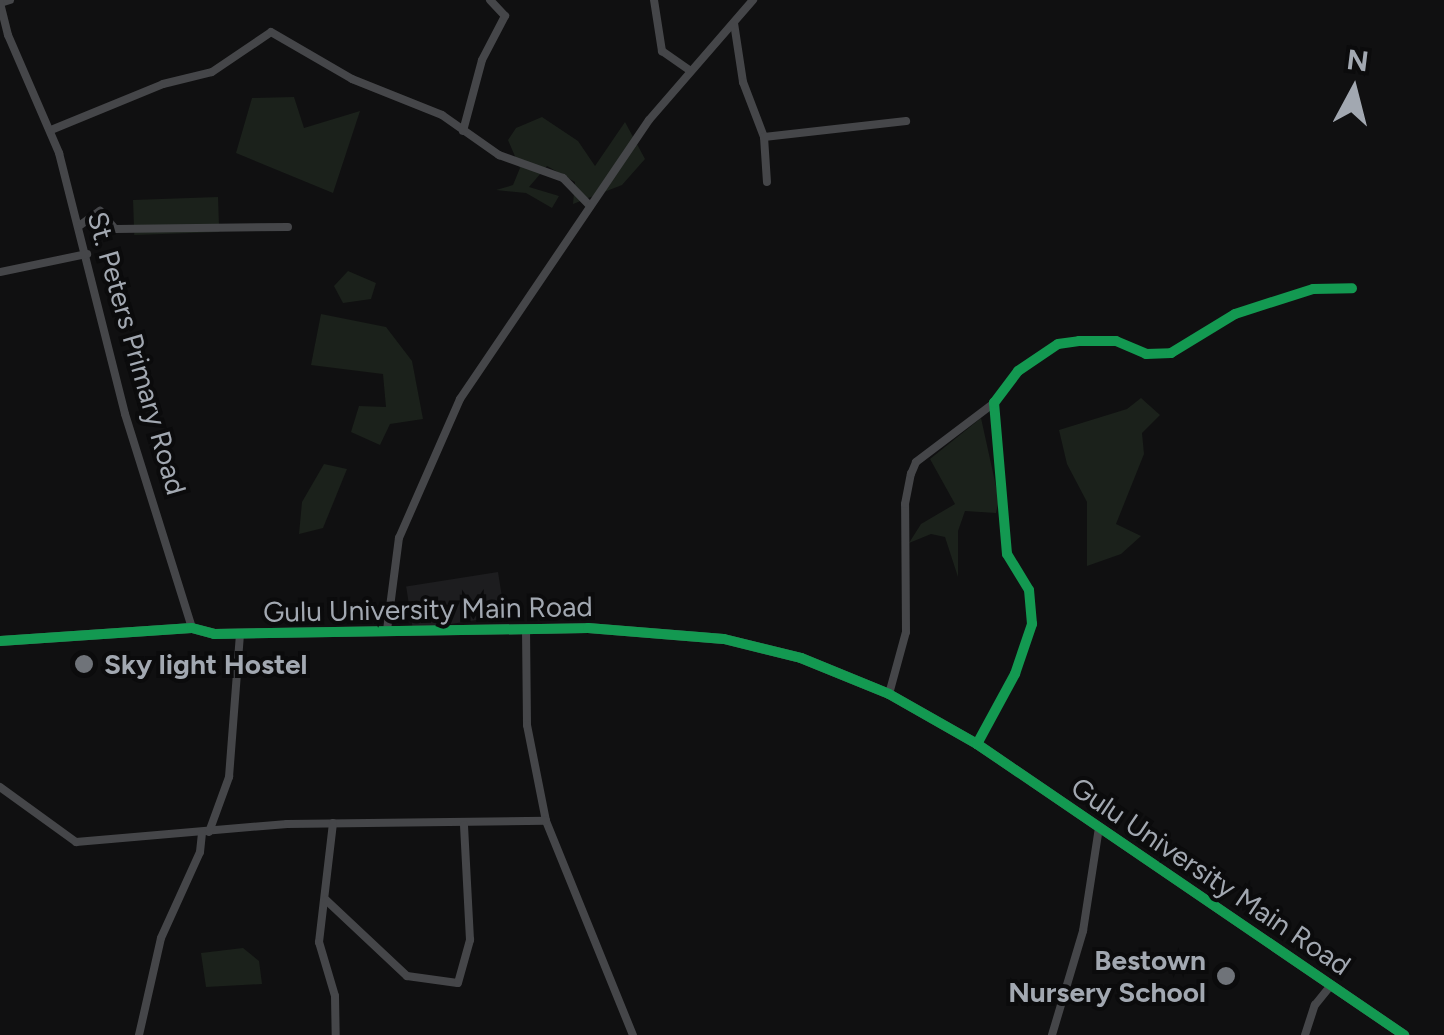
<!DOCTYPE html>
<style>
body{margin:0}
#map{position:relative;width:1444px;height:1035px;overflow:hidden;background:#101011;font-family:Figtree,sans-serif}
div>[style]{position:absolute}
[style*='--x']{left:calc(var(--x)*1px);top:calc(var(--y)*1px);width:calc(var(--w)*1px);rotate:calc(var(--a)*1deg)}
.built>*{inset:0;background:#1d1d1f;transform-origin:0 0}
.green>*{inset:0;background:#1b211b;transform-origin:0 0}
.street>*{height:8px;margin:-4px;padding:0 4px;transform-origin:4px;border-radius:4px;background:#454649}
.secondary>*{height:10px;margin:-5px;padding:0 5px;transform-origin:5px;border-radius:5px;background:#494a4d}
.cycleway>*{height:10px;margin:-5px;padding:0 5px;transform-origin:5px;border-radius:5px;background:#139951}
.dots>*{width:28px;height:28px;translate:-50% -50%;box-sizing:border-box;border:5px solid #0b0b0c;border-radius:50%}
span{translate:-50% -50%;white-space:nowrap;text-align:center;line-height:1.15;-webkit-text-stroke:8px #0b0b0c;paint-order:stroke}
.street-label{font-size:28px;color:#a2a8b1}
.poi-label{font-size:28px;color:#a2a8b1;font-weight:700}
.left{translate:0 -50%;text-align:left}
.right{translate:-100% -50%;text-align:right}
.north{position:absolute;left:1304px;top:40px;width:100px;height:100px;-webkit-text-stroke:8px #0b0b0c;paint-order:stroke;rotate:7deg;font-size:28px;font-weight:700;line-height:40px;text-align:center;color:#a2a8b1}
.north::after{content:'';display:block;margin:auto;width:35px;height:45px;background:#a2a8b1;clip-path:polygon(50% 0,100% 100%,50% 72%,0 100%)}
</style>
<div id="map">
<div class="built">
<i style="left:498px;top:572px;width:44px;height:93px;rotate:81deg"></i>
</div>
<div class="green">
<i style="clip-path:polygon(294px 97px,304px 128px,360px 111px,333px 193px,236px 153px,252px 98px)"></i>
<i style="clip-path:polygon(542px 117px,578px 141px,595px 166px,625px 122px,645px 159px,622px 185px,573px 204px,575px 182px,547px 166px,529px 187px,559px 196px,552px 208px,526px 193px,496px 190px,513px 185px,520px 168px,508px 140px,516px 128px)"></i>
<i style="left:218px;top:197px;width:35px;height:85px;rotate:88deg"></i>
<i style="clip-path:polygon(348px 271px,376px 283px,371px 299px,343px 303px,334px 286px)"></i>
<i style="clip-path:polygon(321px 314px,386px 327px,412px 361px,423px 419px,390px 424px,380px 445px,351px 432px,359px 406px,386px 407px,383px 374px,311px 365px)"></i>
<i style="clip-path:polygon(1141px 398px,1160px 415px,1142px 433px,1144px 454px,1116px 524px,1141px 536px,1121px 554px,1087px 566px,1087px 502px,1067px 464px,1059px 430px,1127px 409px)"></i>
<i style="clip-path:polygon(981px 418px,999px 500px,996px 513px,965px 511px,958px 531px,958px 577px,945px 537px,931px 534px,909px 543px,921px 524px,955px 504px,930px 459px)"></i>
<i style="clip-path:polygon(324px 464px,347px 469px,323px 528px,299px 534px,302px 502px)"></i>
<i style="clip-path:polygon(243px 948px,259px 961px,262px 984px,206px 987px,201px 953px)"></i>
</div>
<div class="street">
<i style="--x:10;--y:0;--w:10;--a:163"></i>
<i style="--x:0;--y:3;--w:33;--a:76"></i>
<i style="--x:8;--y:35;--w:129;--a:66.6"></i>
<i style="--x:59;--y:153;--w:269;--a:75.8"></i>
<i style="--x:125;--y:414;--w:224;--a:72.6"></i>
<i style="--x:654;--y:0;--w:52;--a:81.1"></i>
<i style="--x:662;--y:51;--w:35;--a:35"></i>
<i style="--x:734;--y:23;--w:60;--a:81.3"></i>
<i style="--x:743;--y:82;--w:59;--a:69.1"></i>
<i style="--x:764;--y:137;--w:45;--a:86.2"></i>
<i style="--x:51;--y:130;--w:121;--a:-22.3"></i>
<i style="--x:163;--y:84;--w:50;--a:-13.8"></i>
<i style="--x:212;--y:72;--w:71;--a:-34.1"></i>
<i style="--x:271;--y:32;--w:94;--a:30.1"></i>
<i style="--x:352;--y:79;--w:97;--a:21.8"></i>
<i style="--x:442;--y:115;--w:70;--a:35.1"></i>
<i style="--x:499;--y:155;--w:68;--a:19.8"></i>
<i style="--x:563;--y:178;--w:39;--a:46"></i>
<i style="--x:463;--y:131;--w:73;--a:-75"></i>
<i style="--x:482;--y:60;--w:50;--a:-62.4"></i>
<i style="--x:505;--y:16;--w:22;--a:-133"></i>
<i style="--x:764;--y:137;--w:143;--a:-6.4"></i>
<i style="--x:79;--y:226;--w:26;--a:-36"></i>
<i style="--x:100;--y:211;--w:23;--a:50"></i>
<i style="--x:115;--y:229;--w:173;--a:-0.7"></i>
<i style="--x:0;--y:272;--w:89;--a:-11.7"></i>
<i style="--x:526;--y:629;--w:96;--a:89.4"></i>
<i style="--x:527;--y:725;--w:98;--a:78.8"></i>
<i style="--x:546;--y:821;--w:231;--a:67.9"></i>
<i style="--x:387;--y:630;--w:93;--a:-82.6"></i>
<i style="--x:399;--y:538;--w:152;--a:-66.3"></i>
<i style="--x:460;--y:399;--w:337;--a:-55.9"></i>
<i style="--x:649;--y:120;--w:159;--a:-49.1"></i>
<i style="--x:889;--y:694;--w:64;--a:-74.7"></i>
<i style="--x:906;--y:632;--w:128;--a:-90.4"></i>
<i style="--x:905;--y:504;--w:31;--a:-79"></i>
<i style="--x:911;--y:474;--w:13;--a:-67"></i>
<i style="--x:916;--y:462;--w:98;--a:-37.1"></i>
<i style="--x:977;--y:744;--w:80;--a:-61.5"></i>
<i style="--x:1015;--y:674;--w:53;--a:-71.2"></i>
<i style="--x:1032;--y:624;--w:34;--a:-95"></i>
<i style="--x:1029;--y:590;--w:42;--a:-121.4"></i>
<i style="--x:1007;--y:554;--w:152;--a:-94.9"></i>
<i style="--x:994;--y:403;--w:40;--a:-53"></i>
<i style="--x:1018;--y:371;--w:48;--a:-34"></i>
<i style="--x:1058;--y:344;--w:21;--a:-8"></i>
<i style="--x:1079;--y:341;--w:37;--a:0"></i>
<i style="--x:1116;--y:341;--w:33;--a:23"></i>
<i style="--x:1146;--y:354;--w:25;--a:-2"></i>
<i style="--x:1171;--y:353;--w:75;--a:-31.4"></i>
<i style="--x:1235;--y:314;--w:82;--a:-17.8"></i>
<i style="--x:1313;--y:289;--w:39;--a:-1"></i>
<i style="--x:0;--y:787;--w:94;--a:35.9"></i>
<i style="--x:76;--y:842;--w:212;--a:-4.9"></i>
<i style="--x:287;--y:824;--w:259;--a:-0.7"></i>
<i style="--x:333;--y:823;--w:120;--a:96.7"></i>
<i style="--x:319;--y:942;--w:56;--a:73.5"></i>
<i style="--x:335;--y:996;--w:39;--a:89"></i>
<i style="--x:209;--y:832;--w:59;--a:-70"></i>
<i style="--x:229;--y:777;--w:144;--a:-85.6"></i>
<i style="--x:326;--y:900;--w:111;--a:43.2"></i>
<i style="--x:407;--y:976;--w:51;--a:7.8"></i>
<i style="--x:458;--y:983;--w:45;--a:-74.4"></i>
<i style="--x:470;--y:940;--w:115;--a:-93"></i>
<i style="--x:139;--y:1035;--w:99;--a:-77.2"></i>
<i style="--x:161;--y:938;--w:94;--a:-65.6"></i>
<i style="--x:200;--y:852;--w:20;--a:-84"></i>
<i style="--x:1052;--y:1035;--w:109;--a:-73.4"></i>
<i style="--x:1083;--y:931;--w:104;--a:-81.2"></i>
<i style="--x:1305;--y:1035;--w:32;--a:-72"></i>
<i style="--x:1315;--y:1005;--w:26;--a:-51"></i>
</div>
<div class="secondary">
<i style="--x:0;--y:641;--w:192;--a:-3.9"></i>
<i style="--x:192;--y:628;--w:23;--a:15"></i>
<i style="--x:214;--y:634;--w:374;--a:-0.9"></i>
<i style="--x:588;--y:628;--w:136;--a:4.6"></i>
<i style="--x:724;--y:639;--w:79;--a:13.9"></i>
<i style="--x:801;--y:658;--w:95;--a:22.2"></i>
<i style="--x:889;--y:694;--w:101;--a:29.6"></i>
<i style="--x:977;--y:744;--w:517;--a:34.27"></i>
</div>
<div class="cycleway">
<i style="--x:0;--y:641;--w:192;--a:-3.9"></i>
<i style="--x:192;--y:628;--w:23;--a:15"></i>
<i style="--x:214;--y:634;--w:374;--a:-0.9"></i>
<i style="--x:588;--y:628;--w:136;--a:4.6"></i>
<i style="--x:724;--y:639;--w:79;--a:13.9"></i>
<i style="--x:801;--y:658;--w:95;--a:22.2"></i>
<i style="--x:889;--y:694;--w:101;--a:29.6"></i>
<i style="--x:977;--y:744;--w:517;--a:34.27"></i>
<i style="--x:977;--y:744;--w:80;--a:-61.5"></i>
<i style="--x:1015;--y:674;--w:53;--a:-71.2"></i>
<i style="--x:1032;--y:624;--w:34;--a:-95"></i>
<i style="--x:1029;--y:590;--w:42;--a:-121.4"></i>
<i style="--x:1007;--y:554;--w:152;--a:-94.9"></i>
<i style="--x:994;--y:403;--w:40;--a:-53"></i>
<i style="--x:1018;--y:371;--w:48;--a:-34"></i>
<i style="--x:1058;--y:344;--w:21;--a:-8"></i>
<i style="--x:1079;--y:341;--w:37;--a:0"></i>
<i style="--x:1116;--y:341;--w:33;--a:23"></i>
<i style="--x:1146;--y:354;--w:25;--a:-2"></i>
<i style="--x:1171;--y:353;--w:75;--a:-31.4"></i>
<i style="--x:1235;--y:314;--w:82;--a:-17.8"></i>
<i style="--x:1313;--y:289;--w:39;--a:-1"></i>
</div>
<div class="dots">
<i style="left:84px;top:664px;background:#6f7379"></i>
<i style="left:1226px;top:976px;background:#6f7379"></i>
</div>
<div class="street-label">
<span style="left:137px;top:353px;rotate:74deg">St. Peters Primary Road</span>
<span style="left:428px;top:609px;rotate:-1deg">Gulu University Main Road</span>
<span style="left:1211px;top:876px;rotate:34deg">Gulu University Main Road</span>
</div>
<div class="poi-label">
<span class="left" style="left:104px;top:664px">Sky light Hostel</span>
<span class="right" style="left:1206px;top:976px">Bestown<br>Nursery School</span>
</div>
<div class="north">N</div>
</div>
